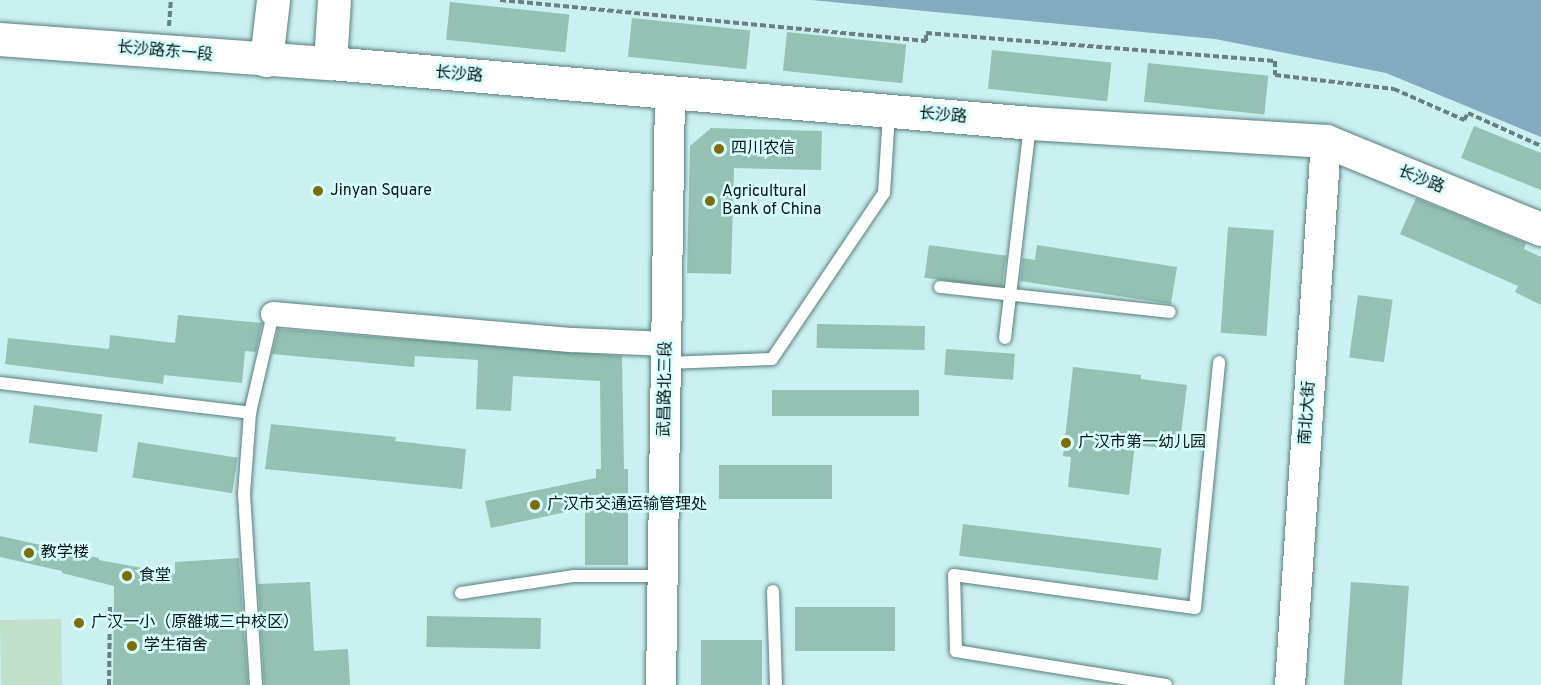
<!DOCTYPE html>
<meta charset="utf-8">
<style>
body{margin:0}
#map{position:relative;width:1541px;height:685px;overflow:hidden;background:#caf1f0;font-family:Overpass,"Noto Sans SC",sans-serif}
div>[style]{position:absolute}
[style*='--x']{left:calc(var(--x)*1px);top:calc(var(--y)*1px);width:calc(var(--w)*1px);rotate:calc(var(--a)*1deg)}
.green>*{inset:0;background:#c0e0cb;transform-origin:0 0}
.water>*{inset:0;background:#85aabf}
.building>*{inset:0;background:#94c1b4;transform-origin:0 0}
.path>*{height:4px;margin-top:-2px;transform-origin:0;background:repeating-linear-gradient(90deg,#678181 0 6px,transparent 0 9px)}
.roads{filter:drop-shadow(0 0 2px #597d7c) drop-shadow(0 0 2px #597d7c)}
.service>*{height:12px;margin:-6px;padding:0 6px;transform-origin:6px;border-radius:6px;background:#fff}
.minor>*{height:24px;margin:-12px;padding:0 12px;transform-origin:12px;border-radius:12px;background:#fff}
.tertiary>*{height:30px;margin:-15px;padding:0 15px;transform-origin:15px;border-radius:15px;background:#fff}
.secondary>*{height:33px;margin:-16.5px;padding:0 16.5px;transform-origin:16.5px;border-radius:16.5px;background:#fff}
.dots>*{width:16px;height:16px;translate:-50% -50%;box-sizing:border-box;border:3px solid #d7fffe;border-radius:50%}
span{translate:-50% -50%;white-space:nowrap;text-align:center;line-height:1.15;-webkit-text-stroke:5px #d7fffe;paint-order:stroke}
.street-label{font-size:16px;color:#071515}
.poi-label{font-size:16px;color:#071515}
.left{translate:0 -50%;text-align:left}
</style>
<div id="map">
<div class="green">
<i style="left:61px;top:619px;width:66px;height:61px;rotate:89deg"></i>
</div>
<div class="water">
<i style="clip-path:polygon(811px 0,1541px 0,1541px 137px,1386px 73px,1215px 39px)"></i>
</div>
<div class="building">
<i style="left:450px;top:2px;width:120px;height:38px;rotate:6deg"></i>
<i style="left:632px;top:18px;width:119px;height:39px;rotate:6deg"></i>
<i style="left:787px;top:32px;width:120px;height:39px;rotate:6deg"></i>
<i style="left:992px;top:50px;width:120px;height:39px;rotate:6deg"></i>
<i style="left:1148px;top:63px;width:121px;height:39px;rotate:6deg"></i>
<i style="clip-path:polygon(1474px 126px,1541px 153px,1541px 190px,1461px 158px)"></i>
<i style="clip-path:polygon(711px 128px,822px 131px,821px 170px,734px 168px,731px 274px,687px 273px,690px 146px)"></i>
<i style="clip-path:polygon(1416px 198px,1526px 243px,1524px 249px,1541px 257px,1541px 305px,1515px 292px,1518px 286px,1400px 234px)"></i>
<i style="left:1228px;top:227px;width:46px;height:106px;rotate:4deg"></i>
<i style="left:929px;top:245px;width:78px;height:33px;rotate:8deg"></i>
<i style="clip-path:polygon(1037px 245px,1177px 267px,1171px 304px,1020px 281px,1023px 258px,1035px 260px)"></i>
<i style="left:1358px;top:295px;width:35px;height:63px;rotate:8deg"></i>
<i style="clip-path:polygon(178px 315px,262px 323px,256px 352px,245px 351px,242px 383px,164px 375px,163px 384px,5px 364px,8px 338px,109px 349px,110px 335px,175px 343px)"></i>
<i style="left:817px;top:324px;width:108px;height:24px;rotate:1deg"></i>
<i style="clip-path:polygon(278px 329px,622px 356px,624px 469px,628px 469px,628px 565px,585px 565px,585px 508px,491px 528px,485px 501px,596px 478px,596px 469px,601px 469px,600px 381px,513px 376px,511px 411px,476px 409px,478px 360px,415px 356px,414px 367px,272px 354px)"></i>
<i style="left:946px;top:349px;width:69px;height:26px;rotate:4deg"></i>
<i style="clip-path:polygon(1073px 367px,1141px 375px,1141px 379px,1187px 385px,1179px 450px,1135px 445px,1129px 495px,1068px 487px,1071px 457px,1063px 456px)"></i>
<i style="left:919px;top:390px;width:26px;height:147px;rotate:90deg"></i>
<i style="left:34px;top:405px;width:69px;height:38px;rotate:8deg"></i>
<i style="clip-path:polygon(271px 424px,396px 437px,395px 441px,466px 449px,462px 489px,265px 469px)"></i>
<i style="left:138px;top:442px;width:101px;height:36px;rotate:9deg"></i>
<i style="left:832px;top:465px;width:34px;height:113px;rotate:90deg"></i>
<i style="left:963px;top:524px;width:200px;height:32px;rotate:7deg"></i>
<i style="clip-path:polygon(0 536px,99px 558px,99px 560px,175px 574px,175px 562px,239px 558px,248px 685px,113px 685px,114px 586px,62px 573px,62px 571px,0 557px)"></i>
<i style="clip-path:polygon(310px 582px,314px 651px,348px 649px,350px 685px,264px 685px,258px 584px)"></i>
<i style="left:1351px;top:582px;width:58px;height:103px;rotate:4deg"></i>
<i style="left:895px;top:607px;width:44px;height:100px;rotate:90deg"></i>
<i style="left:427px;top:616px;width:114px;height:31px;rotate:1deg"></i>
<i style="left:701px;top:640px;width:61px;height:45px"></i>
</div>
<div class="path">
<i style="--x:500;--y:0;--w:428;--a:5.5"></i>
<i style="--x:926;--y:41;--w:8;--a:-90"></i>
<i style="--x:926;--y:33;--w:350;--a:4.6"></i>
<i style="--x:1275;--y:61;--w:14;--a:90"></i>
<i style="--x:1275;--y:75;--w:120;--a:6.7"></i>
<i style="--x:1394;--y:89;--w:77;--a:23.9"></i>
<i style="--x:1464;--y:120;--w:8;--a:-60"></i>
<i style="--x:1468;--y:113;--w:80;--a:24.3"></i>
<i style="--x:169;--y:26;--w:26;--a:-86"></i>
<i style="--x:109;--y:685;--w:81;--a:-89.3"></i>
</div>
<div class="roads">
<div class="service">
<i style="--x:940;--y:287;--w:231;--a:6.2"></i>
<i style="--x:1005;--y:338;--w:215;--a:-83.3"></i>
<i style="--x:666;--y:363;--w:106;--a:-2.2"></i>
<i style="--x:772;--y:359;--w:200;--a:-56"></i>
<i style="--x:884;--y:193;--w:80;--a:-86.4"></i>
<i style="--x:0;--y:383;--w:252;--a:6.8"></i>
<i style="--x:773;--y:591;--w:94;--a:88.2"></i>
<i style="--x:461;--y:593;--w:113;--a:-8.6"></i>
<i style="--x:573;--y:576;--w:89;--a:0"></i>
<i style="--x:256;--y:685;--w:191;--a:-93.6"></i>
<i style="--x:244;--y:494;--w:81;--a:-85.8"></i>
<i style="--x:250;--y:413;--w:102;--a:-76.9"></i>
<i style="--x:1166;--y:685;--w:213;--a:-170.8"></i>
<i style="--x:956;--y:651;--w:76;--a:-91.5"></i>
<i style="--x:954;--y:575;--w:243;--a:7.8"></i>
<i style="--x:1195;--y:608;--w:247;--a:-84.4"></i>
</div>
<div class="minor">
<i style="--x:273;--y:314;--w:301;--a:5"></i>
<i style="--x:573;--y:340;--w:94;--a:2.4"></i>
</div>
<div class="tertiary">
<i style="--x:661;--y:685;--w:591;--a:-89.13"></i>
<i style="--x:1290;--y:685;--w:545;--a:-86.21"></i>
</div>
<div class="secondary">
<i style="--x:0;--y:39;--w:331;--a:4.2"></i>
<i style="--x:330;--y:63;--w:704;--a:4.89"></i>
<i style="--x:1031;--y:123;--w:296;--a:3.5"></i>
<i style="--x:1326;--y:141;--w:232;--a:22.3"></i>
<i style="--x:266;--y:60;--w:60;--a:-83.3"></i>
<i style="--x:330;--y:63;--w:63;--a:-86.4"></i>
</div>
</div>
<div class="dots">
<i style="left:719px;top:149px;background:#7d6d08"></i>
<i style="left:318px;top:191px;background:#7d6d08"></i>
<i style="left:710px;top:201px;background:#7d6d08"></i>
<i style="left:1066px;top:443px;background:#7d6d08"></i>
<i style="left:535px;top:505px;background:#7d6d08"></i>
<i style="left:29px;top:553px;background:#7d6d08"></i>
<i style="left:127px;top:576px;background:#7d6d08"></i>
<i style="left:79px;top:623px;background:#7d6d08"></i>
<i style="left:132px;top:646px;background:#7d6d08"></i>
</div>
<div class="street-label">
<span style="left:165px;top:52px;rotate:5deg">长沙路东一段</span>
<span style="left:459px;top:75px;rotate:5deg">长沙路</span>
<span style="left:943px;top:116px;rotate:5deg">长沙路</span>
<span style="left:1421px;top:180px;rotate:22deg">长沙路</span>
<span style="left:666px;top:389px;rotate:-89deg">武昌路北三段</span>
<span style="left:1308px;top:413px;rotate:-86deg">南北大街</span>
</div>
<div class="poi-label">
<span class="left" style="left:731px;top:149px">四川农信</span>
<span class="left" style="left:330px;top:191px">Jinyan Square</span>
<span class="left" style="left:722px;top:201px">Agricultural<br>Bank of China</span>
<span class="left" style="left:1078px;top:443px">广汉市第一幼儿园</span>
<span class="left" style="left:547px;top:505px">广汉市交通运输管理处</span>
<span class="left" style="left:41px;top:553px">教学楼</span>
<span class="left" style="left:139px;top:576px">食堂</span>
<span class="left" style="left:91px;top:623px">广汉一小（原雒城三中校区）</span>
<span class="left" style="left:144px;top:646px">学生宿舍</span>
</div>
</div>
